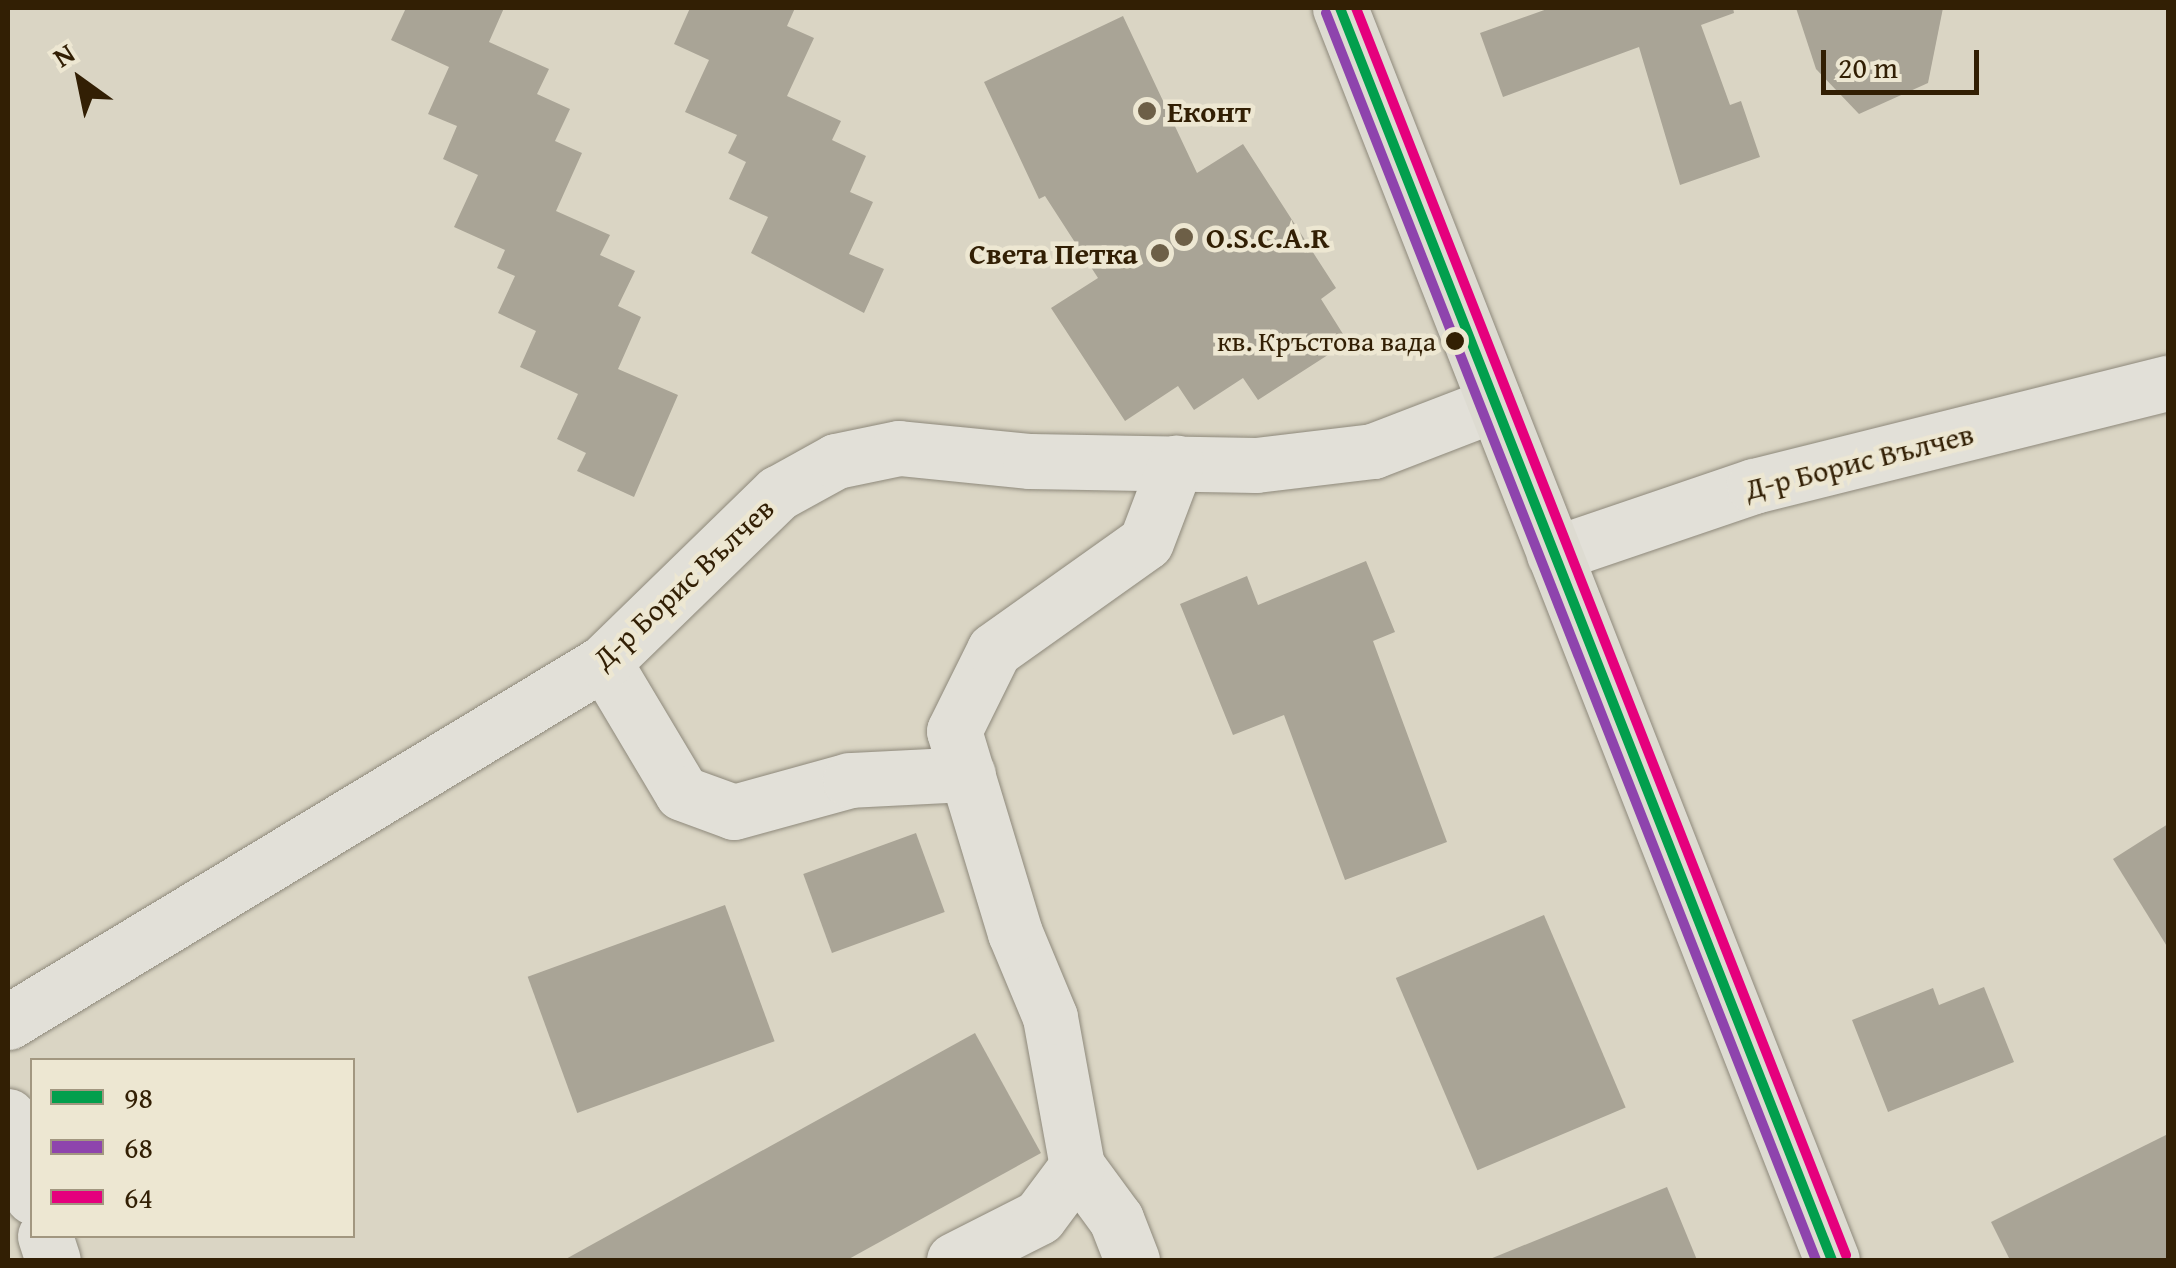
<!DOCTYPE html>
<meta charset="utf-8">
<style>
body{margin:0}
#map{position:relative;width:2176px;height:1268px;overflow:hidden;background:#dad5c4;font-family:"Gentium Book Plus",serif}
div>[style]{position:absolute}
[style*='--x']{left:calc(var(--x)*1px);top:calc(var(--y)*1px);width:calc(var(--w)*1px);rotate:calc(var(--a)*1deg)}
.building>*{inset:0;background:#a9a496;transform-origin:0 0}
.roads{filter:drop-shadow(0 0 2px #8e897b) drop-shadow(0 0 2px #8e897b)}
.minor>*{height:55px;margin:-27.5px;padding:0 27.5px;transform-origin:27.5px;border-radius:27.5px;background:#e2e0d8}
.major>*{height:55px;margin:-27.5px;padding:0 27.5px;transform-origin:27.5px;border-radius:27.5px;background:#dddbd1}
.bus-1>*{height:10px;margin:-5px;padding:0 5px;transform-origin:5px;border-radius:5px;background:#029f4d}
.bus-2>*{height:10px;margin:-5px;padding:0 5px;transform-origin:5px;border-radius:5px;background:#8e44ad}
.bus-3>*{height:10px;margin:-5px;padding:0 5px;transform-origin:5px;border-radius:5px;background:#e5007d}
.dots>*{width:28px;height:28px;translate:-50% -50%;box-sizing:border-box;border:5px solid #ede7d2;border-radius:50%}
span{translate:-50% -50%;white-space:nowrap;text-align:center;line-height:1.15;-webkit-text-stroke:9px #ede7d2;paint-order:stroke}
.bus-label{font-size:28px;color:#321f04}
.right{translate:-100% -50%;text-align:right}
.poi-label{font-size:30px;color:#321f04;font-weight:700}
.left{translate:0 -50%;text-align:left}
.street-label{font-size:30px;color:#321f04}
.frame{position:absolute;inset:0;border:10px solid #321f04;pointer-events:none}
.legend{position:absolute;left:30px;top:1058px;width:325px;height:180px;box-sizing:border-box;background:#ede7d2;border:2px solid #a29780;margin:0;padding:12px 18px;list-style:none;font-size:30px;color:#321f04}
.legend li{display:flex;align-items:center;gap:20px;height:50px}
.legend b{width:50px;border:2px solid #a29780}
.north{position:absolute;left:30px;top:30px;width:100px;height:100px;-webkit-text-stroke:8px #ede7d2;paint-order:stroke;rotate:327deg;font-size:28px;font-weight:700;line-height:40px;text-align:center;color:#321f04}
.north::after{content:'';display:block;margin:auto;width:35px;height:45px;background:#321f04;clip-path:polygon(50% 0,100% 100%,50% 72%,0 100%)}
.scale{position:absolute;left:1821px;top:50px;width:158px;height:45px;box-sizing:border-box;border:5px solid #321f04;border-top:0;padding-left:12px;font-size:30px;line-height:35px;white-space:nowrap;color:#321f04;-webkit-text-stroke:8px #ede7d2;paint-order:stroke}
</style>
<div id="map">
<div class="building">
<i style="clip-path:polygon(406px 8px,504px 8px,489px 42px,549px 69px,537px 94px,570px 109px,555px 141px,582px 153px,556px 211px,610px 235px,600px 255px,635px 271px,618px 306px,641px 317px,618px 369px,678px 395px,634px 497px,577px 471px,586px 453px,557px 439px,578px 394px,520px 367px,536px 331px,498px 313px,515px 276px,497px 268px,505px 250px,454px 227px,478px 175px,443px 159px,457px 126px,428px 114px,449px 67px,391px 40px)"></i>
<i style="clip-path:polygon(690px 8px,795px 8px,787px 26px,814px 38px,787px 96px,841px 121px,832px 140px,866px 156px,850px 192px,873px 202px,849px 254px,884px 269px,864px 313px,751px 253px,768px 217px,729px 199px,746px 162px,728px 153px,737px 135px,685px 112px,709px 60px,674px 44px)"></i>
<i style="clip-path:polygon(1550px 8px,1733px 8px,1734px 13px,1701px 25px,1730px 105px,1741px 101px,1760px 157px,1680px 185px,1639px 47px,1503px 97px,1480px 33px)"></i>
<i style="clip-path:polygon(1796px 8px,1943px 8px,1928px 83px,1859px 114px,1816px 69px)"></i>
<i style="clip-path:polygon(1123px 16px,1197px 173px,1243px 144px,1336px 288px,1321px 299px,1348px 342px,1258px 400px,1243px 378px,1194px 410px,1178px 386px,1125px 421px,1051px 308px,1098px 278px,1045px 196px,1039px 199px,984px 82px)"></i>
<i style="clip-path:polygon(1366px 561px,1395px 632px,1373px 641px,1447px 842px,1345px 880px,1284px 715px,1233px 735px,1180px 604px,1247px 576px,1258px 605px)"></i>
<i style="clip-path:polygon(2168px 824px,2168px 948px,2113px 859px)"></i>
<i style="left:916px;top:833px;width:84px;height:120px;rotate:70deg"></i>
<i style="left:725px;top:905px;width:145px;height:210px;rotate:70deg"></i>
<i style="left:1544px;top:915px;width:209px;height:161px;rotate:67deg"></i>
<i style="clip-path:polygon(1984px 987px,2014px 1062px,1888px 1112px,1852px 1020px,1933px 988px,1939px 1005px)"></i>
<i style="clip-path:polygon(975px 1033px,1041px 1153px,847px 1260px,564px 1260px)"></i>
<i style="clip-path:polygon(2168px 1134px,2168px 1260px,2010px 1260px,1991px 1222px)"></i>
<i style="clip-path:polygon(1667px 1187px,1697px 1260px,1490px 1260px,1490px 1259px)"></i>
</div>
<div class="roads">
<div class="minor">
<i style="--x:1554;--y:554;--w:211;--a:-18.8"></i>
<i style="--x:1754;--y:486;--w:427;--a:-14"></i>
<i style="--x:604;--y:662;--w:152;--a:59.2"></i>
<i style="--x:682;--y:793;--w:55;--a:20.1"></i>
<i style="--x:734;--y:812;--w:120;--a:-15.4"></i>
<i style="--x:850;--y:780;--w:118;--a:-2.9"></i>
<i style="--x:8;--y:1022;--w:696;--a:-31.13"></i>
<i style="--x:604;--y:662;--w:243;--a:-44.2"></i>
<i style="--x:778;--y:493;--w:66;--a:-28.9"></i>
<i style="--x:836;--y:461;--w:64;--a:-11.7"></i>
<i style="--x:899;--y:448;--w:132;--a:5.7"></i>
<i style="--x:1030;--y:461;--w:226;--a:1"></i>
<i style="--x:1256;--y:465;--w:118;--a:-6.8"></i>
<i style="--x:1373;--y:451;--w:131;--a:-21.1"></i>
<i style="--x:8;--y:1116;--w:84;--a:73.3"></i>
<i style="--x:1077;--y:1166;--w:66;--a:53.7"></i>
<i style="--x:1116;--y:1219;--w:44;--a:68.7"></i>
<i style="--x:45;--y:1236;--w:25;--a:72"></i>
<i style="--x:954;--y:1260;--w:95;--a:-26.8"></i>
<i style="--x:1039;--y:1217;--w:64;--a:-53.3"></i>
<i style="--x:1077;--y:1166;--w:151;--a:-100.3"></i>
<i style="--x:1050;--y:1017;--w:91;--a:-112.6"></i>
<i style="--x:1015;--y:933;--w:211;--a:-106.8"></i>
<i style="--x:954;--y:731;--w:90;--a:-63.7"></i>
<i style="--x:994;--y:650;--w:186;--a:-35.4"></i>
<i style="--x:1146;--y:542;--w:85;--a:-69.2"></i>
</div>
<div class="major">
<i style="--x:1340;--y:8;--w:1345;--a:68.55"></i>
</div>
</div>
<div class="bus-1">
<i style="--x:1340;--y:8;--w:1345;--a:68.55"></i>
</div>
<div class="bus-2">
<i style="--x:1326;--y:13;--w:1340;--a:68.55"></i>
</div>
<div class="bus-3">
<i style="--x:1356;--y:8;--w:1340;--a:68.55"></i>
</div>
<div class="dots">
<i style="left:1147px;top:111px;background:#6d5f47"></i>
<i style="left:1184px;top:237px;background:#6d5f47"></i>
<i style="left:1160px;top:253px;background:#6d5f47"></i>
<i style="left:1455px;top:341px;background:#321f04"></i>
</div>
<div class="bus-label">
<span class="right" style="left:1436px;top:341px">кв. Кръстова вада</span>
</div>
<div class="poi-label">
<span class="left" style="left:1167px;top:111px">Еконт</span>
<span class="left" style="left:1206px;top:237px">O.S.C.A.R</span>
<span class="right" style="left:1138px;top:253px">Света Петка</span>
</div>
<div class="street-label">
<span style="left:1859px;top:461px;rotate:-14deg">Д-р Борис Вълчев</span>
<span style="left:683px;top:583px;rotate:-43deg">Д-р Борис Вълчев</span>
</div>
<div class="frame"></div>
<ul class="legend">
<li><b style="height:12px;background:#029f4d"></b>98</li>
<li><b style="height:12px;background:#8e44ad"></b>68</li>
<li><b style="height:12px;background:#e5007d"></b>64</li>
</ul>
<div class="north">N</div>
<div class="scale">20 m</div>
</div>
